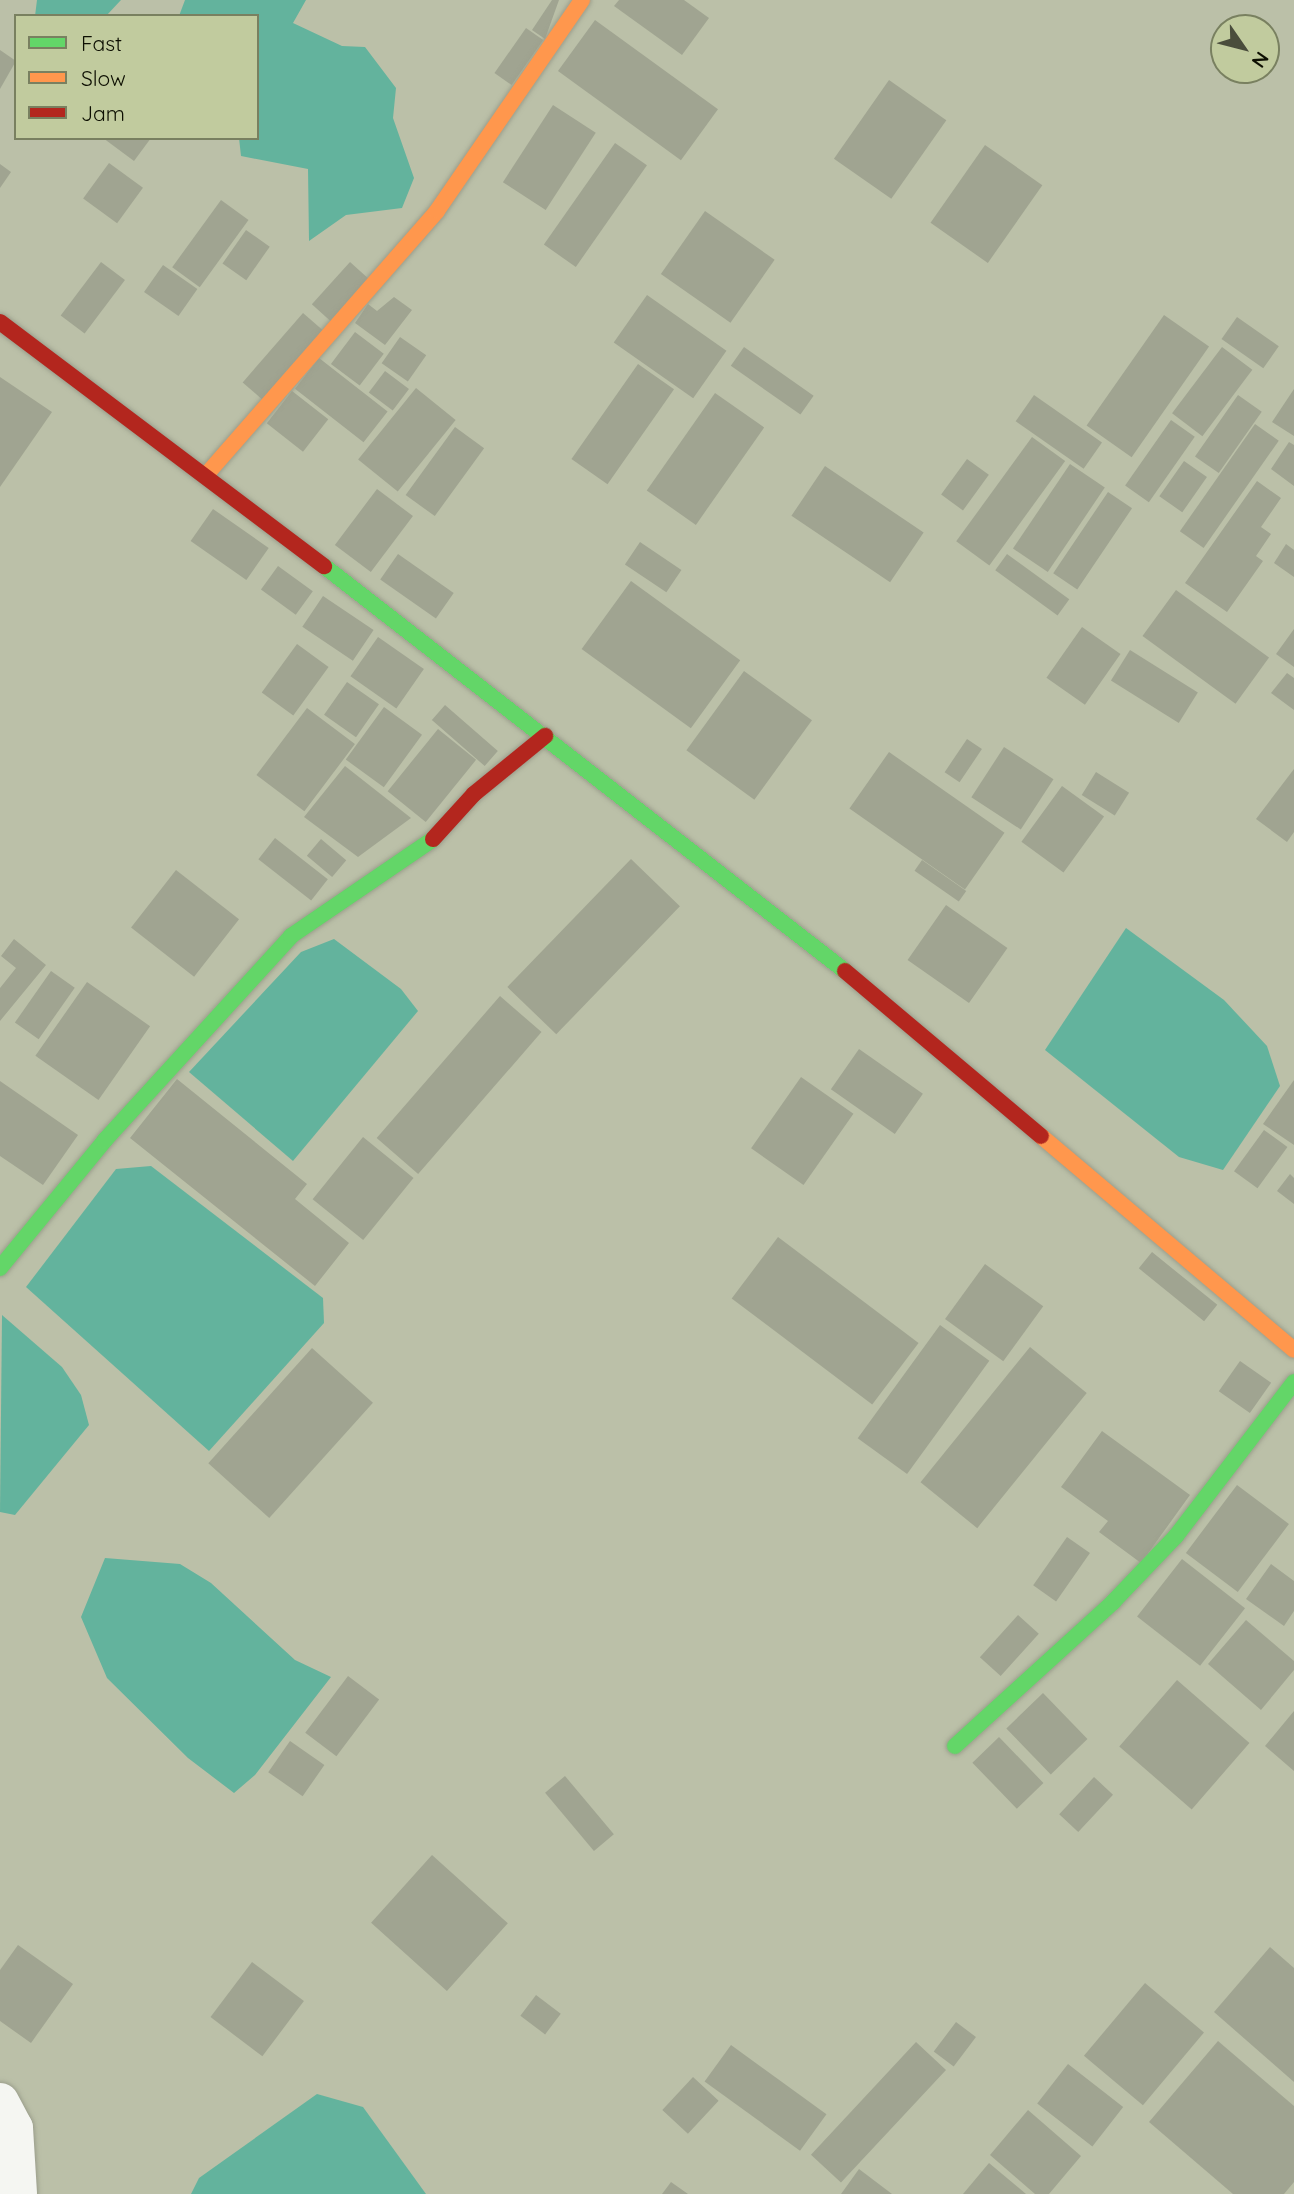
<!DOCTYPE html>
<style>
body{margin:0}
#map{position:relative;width:1294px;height:2194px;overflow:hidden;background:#bbc0a8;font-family:Quicksand,sans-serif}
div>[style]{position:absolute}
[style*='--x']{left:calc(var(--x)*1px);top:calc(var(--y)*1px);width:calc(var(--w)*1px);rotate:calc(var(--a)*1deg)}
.water>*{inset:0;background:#63b39d}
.building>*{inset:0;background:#a0a491;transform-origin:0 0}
.roads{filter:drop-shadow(0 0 2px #9b9e8c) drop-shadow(0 0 2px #9b9e8c)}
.street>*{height:38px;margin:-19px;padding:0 19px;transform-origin:19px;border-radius:19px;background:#f5f6f2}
.fast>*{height:16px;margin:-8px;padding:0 8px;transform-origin:8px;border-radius:8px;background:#63d668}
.slow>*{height:16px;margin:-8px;padding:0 8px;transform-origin:8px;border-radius:8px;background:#ff974d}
.jam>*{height:16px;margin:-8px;padding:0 8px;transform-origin:8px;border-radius:8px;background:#b3261e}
span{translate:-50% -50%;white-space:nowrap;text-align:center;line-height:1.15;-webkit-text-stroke:7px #c1cb9e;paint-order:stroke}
.legend{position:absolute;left:14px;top:14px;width:245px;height:126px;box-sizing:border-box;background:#c1cb9e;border:2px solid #798060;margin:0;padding:9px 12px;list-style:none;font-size:21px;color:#0d0f02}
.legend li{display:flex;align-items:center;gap:14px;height:35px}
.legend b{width:35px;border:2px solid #798060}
.north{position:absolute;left:1210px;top:14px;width:70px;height:70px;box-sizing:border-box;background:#c1cb9e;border:2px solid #798060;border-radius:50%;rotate:125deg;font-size:19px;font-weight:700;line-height:28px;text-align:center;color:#0d0f02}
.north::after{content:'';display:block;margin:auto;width:24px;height:32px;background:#4a4d3c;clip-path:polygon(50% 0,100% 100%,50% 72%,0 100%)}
</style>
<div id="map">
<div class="water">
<i style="clip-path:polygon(37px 0,121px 0,106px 16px,35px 16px)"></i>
<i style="clip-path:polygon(185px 0,306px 0,293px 23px,342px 46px,365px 47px,396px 88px,393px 118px,414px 178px,402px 208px,346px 215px,309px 241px,308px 169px,241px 156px,239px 138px,257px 138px,257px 16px,179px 16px)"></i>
<i style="clip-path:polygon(1126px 928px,1224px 1000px,1267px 1046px,1280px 1086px,1223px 1170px,1179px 1157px,1045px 1050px)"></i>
<i style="clip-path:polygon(334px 939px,401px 989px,418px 1011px,293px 1161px,189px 1072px,301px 952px)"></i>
<i style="clip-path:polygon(151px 1166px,323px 1298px,324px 1323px,209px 1451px,26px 1287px,116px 1169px)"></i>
<i style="clip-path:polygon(2px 1315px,62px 1367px,81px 1395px,89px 1425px,15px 1515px,0 1512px)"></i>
<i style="clip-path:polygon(105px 1558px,180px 1564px,211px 1583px,295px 1660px,331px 1677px,255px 1775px,234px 1793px,188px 1758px,107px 1678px,81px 1617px)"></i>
<i style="clip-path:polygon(317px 2094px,363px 2107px,426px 2194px,191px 2194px,199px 2178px)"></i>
</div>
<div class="building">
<i style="clip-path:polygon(552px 0,559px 0,545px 39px,532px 30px)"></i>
<i style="clip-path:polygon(619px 0,684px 0,709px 18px,682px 55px,614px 6px)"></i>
<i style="left:595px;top:20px;width:152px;height:63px;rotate:36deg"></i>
<i style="left:526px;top:28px;width:21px;height:55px;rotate:35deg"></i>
<i style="clip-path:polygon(0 50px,16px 61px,0 89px)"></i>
<i style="left:889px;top:80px;width:70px;height:96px;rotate:35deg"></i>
<i style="left:553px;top:105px;width:51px;height:92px;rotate:33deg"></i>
<i style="clip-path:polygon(103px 138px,151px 138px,134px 161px)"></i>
<i style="left:615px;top:143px;width:39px;height:124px;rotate:35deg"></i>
<i style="left:985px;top:145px;width:70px;height:95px;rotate:35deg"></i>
<i style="left:109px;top:163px;width:42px;height:44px;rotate:36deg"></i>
<i style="clip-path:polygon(0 164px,11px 172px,0 188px)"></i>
<i style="left:221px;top:200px;width:34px;height:83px;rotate:36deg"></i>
<i style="left:705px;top:211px;width:85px;height:77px;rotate:35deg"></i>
<i style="left:246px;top:230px;width:29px;height:41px;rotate:35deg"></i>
<i style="left:101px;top:262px;width:30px;height:67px;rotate:37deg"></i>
<i style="left:350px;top:262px;width:31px;height:57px;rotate:42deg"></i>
<i style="left:163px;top:265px;width:42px;height:33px;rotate:35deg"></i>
<i style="left:647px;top:295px;width:97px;height:58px;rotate:35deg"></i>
<i style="clip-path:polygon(394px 297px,412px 310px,385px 345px,355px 323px,368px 304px,377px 311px)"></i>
<i style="left:303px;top:313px;width:29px;height:92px;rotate:41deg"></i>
<i style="left:1164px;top:315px;width:55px;height:135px;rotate:35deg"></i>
<i style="left:1237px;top:317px;width:51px;height:27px;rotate:35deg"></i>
<i style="left:355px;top:332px;width:36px;height:40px;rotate:37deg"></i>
<i style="left:400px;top:337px;width:32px;height:32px;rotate:35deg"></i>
<i style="left:744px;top:347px;width:85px;height:23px;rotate:35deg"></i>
<i style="left:1222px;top:347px;width:38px;height:83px;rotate:37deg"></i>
<i style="left:319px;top:358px;width:87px;height:39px;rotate:38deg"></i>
<i style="left:638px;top:364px;width:44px;height:116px;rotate:35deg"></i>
<i style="left:385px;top:371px;width:30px;height:27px;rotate:37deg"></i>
<i style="clip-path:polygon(0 377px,52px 412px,0 487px)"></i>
<i style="left:416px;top:388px;width:51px;height:92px;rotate:39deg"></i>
<i style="clip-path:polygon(1294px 389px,1294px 436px,1272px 422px)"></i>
<i style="left:292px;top:391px;width:46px;height:41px;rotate:38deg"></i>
<i style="left:715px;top:393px;width:60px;height:119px;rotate:35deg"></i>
<i style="left:1034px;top:395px;width:83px;height:32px;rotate:35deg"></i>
<i style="left:1238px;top:395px;width:29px;height:75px;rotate:35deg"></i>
<i style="left:1171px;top:420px;width:29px;height:80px;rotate:35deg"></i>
<i style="left:1255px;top:424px;width:29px;height:131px;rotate:35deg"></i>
<i style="left:455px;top:427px;width:36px;height:84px;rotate:36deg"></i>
<i style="left:1032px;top:437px;width:41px;height:129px;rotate:36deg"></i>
<i style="clip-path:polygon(1289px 442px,1294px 445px,1294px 486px,1271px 469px)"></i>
<i style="left:967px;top:459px;width:27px;height:44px;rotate:36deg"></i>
<i style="left:1184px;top:461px;width:28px;height:43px;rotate:35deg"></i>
<i style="left:1070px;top:464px;width:42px;height:102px;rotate:34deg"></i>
<i style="left:825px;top:466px;width:119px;height:60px;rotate:34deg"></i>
<i style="clip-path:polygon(1257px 481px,1281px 498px,1261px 527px,1271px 534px,1256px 556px,1263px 561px,1227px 612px,1185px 583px)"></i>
<i style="left:377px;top:489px;width:45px;height:70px;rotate:37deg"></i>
<i style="left:1108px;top:492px;width:29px;height:98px;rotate:34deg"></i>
<i style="left:213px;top:509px;width:68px;height:39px;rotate:35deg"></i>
<i style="left:640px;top:542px;width:50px;height:27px;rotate:34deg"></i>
<i style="clip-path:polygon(1286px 544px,1294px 550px,1294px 577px,1274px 563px)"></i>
<i style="left:398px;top:554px;width:68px;height:31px;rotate:35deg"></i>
<i style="left:1007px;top:554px;width:77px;height:20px;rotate:36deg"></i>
<i style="left:278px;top:566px;width:43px;height:29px;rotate:36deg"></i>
<i style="left:631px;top:581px;width:135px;height:84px;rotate:36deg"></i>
<i style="left:1176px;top:590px;width:115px;height:57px;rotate:36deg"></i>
<i style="left:323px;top:596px;width:61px;height:37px;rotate:34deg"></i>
<i style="left:1082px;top:627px;width:47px;height:62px;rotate:35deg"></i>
<i style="clip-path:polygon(1294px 629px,1294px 667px,1276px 654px)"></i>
<i style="left:378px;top:637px;width:56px;height:48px;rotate:35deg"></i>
<i style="left:297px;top:644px;width:39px;height:60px;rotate:36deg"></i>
<i style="left:1130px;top:650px;width:80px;height:36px;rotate:32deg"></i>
<i style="left:744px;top:671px;width:84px;height:98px;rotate:36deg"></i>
<i style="clip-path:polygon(1287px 673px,1294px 678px,1294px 710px,1271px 693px)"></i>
<i style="left:347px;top:682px;width:39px;height:40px;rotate:35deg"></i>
<i style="left:445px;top:705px;width:70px;height:20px;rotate:41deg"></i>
<i style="left:384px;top:707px;width:47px;height:65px;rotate:36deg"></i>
<i style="left:307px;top:708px;width:60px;height:84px;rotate:37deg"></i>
<i style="left:438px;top:729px;width:49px;height:80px;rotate:39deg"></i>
<i style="left:967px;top:739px;width:18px;height:40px;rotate:34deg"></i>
<i style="left:1004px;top:747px;width:59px;height:60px;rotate:33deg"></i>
<i style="left:889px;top:752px;width:141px;height:69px;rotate:35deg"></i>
<i style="clip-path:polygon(345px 766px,411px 818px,358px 857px,304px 817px)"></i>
<i style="clip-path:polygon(1294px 769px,1294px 832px,1287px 842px,1256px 819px)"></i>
<i style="left:1096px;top:772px;width:39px;height:27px;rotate:32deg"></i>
<i style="left:1062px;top:786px;width:52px;height:69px;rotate:36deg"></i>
<i style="left:275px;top:838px;width:67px;height:27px;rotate:38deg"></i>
<i style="left:321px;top:839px;width:33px;height:22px;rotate:40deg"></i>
<i style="left:631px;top:859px;width:68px;height:178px;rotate:44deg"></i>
<i style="left:922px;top:860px;width:54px;height:13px;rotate:35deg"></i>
<i style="left:176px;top:870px;width:80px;height:73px;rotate:38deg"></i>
<i style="left:946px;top:905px;width:75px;height:67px;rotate:35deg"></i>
<i style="clip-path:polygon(14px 939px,46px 965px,0 1021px,0 988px,16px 968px,1px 956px)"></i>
<i style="left:51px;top:971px;width:29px;height:63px;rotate:35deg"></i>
<i style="left:87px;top:982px;width:77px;height:90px;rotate:35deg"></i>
<i style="left:500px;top:996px;width:55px;height:188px;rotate:41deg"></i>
<i style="left:859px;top:1049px;width:78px;height:49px;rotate:35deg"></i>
<i style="left:801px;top:1077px;width:64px;height:87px;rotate:35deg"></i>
<i style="clip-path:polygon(177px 1079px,307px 1184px,295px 1199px,349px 1243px,315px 1286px,130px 1138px)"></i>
<i style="clip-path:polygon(1294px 1080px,1294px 1145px,1263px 1124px)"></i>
<i style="clip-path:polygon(0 1081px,78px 1135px,43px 1185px,0 1156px)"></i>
<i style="left:1264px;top:1130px;width:29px;height:51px;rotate:36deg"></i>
<i style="left:363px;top:1137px;width:65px;height:80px;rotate:39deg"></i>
<i style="clip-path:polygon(1290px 1174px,1294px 1178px,1294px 1204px,1277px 1191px)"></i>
<i style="left:778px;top:1237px;width:176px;height:77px;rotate:37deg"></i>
<i style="left:1152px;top:1252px;width:84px;height:21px;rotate:39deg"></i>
<i style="left:985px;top:1264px;width:72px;height:68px;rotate:36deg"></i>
<i style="left:940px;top:1325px;width:61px;height:140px;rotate:36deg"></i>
<i style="left:1030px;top:1347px;width:73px;height:174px;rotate:39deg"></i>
<i style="left:312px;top:1348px;width:82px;height:155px;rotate:42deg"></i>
<i style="left:1240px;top:1361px;width:38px;height:37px;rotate:35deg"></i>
<i style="clip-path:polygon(1102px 1431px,1190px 1495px,1141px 1563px,1099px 1532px,1108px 1521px,1061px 1487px)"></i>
<i style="left:1237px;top:1485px;width:65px;height:85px;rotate:37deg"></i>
<i style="left:1067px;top:1537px;width:28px;height:59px;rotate:35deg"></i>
<i style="left:1182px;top:1559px;width:80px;height:73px;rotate:38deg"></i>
<i style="clip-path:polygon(1271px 1564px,1294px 1581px,1294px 1611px,1284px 1626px,1246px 1599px)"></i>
<i style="left:1018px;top:1615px;width:28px;height:57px;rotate:42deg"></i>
<i style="clip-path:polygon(1246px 1620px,1294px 1661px,1294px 1670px,1261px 1710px,1208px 1664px)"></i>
<i style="left:348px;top:1676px;width:39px;height:71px;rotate:37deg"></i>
<i style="left:1177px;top:1680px;width:96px;height:88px;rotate:41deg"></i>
<i style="left:1043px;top:1693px;width:64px;height:51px;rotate:46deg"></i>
<i style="clip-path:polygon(1294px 1711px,1294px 1771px,1265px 1746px)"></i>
<i style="left:999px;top:1737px;width:64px;height:37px;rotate:46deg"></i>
<i style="left:290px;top:1741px;width:42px;height:38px;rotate:35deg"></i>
<i style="left:565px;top:1776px;width:76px;height:26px;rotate:50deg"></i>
<i style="left:1094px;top:1777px;width:26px;height:51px;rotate:43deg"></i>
<i style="left:432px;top:1855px;width:102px;height:91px;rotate:42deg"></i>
<i style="clip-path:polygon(18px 1945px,73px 1984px,31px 2043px,0 2021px,0 1970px)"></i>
<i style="clip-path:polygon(1270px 1947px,1294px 1968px,1294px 2082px,1214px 2012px)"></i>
<i style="left:252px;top:1962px;width:65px;height:69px;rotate:37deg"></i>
<i style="left:1145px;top:1983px;width:77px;height:95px;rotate:40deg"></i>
<i style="left:536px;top:1995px;width:31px;height:26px;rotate:37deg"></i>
<i style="left:956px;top:2022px;width:25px;height:37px;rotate:37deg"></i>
<i style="clip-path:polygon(1218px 2041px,1294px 2106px,1294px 2182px,1284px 2194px,1233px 2194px,1149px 2122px)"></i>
<i style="left:916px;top:2042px;width:41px;height:154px;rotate:43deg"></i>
<i style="left:731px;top:2045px;width:118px;height:45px;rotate:36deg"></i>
<i style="left:1068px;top:2064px;width:70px;height:50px;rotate:38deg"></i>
<i style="left:693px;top:2077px;width:35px;height:45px;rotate:43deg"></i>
<i style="clip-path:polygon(1028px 2110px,1081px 2156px,1049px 2194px,1035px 2194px,990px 2155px)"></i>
<i style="clip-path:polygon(989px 2163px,1026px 2194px,963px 2194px)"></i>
<i style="clip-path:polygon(859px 2169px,892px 2194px,841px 2194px)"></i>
<i style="clip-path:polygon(671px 2182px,688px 2194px,662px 2194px)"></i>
</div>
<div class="roads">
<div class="street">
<i style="--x:0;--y:2102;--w:30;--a:62"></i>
<i style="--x:14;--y:2128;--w:66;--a:86.5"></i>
</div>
<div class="fast">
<i style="--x:324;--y:566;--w:660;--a:37.86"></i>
<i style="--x:0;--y:1268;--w:166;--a:-50.6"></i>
<i style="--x:105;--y:1140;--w:276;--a:-47.6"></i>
<i style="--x:291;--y:936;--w:172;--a:-34.3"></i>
<i style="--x:955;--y:1746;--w:214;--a:-42.3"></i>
<i style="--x:1113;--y:1602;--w:91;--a:-46.3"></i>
<i style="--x:1176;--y:1536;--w:194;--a:-52.5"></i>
</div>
<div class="slow">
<i style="--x:206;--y:475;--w:351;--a:-48.8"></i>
<i style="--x:437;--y:211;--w:256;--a:-55.5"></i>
<i style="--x:1041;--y:1136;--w:331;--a:40.2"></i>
</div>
<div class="jam">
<i style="--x:0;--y:322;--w:406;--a:37"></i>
<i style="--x:433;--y:839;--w:61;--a:-47.7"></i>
<i style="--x:474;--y:794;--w:92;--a:-39.2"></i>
<i style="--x:845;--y:971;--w:256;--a:40.1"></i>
</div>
</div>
<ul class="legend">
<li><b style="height:9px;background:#63d668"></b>Fast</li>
<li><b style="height:9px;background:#ff974d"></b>Slow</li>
<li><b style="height:9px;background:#b3261e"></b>Jam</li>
</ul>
<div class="north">N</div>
</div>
